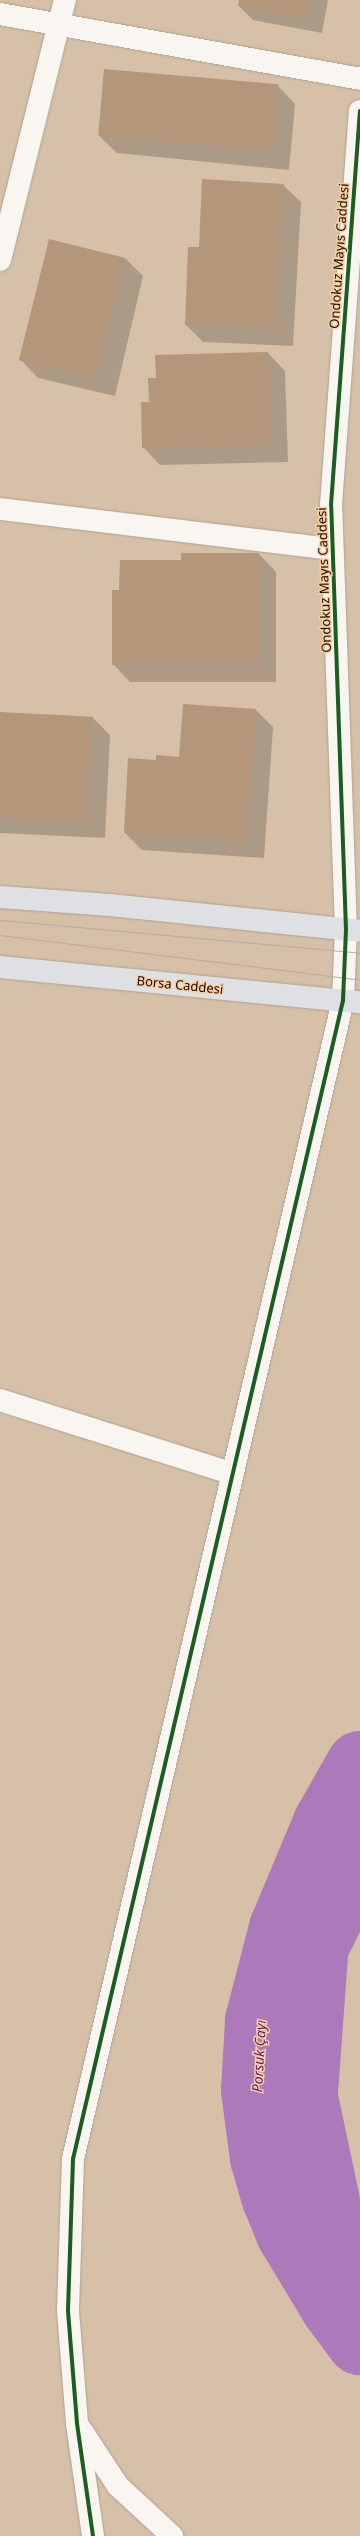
<!DOCTYPE html>
<meta charset="utf-8">
<style>
body{margin:0}
#map{position:relative;width:360px;height:2536px;overflow:hidden;background:#d6c1a8;font-family:"Noto Sans",sans-serif}
div>[style]{position:absolute}
[style*='--x']{left:calc(var(--x)*1px);top:calc(var(--y)*1px);width:calc(var(--w)*1px);rotate:calc(var(--a)*1deg)}
.water>*{inset:0;background:#ac7abb}
.shadow>*{inset:0;background:#0003}
.river>*{height:68px;margin:-34px;padding:0 34px;transform-origin:34px;border-radius:34px;background:#ac7abb}
.building>*{inset:0;background:#b4967a;transform-origin:0 0}
.roads{filter:drop-shadow(0 0 1px #b2a18e) drop-shadow(0 0 1px #b2a18e)}
.minor>*{height:22px;margin:-11px;padding:0 11px;transform-origin:11px;border-radius:11px;background:#f9f6f2}
.major>*{height:22px;margin:-11px;padding:0 11px;transform-origin:11px;border-radius:11px;background:#dee0e3}
.tram>*{height:1px;margin:-0.5px;padding:0 0.5px;transform-origin:0.5px;border-radius:0.5px;background:#b2ada8}
.cycleway>*{height:4px;margin:-2px;padding:0 2px;transform-origin:2px;border-radius:2px;background:#1b5e20}
span{translate:-50% -50%;white-space:nowrap;text-align:center;line-height:1.15;-webkit-text-stroke:3px #f8cfa0;paint-order:stroke}
.street-label{font-size:13px;color:#170900}
.water-label{font-size:14px;color:#571979;font-style:italic}
</style>
<div id="map">
<div class="water">
<i style="clip-path:polygon(360px 1765px,360px 1932px,348px 1956px,338px 2094px,360px 2198px,360px 2332px,355px 2326px,284px 2168px,259px 2071px,340px 1784px)"></i>
</div>
<div class="shadow">
<i style="clip-path:polygon(240px 0,328px 0,322px 33px,253px 20px,239px 6px)"></i>
<i style="clip-path:polygon(278px 86px,295px 104px,289px 170px,117px 153px,99px 136px)"></i>
<i style="clip-path:polygon(283px 185px,301px 202px,293px 346px,203px 342px,186px 325px,200px 248px)"></i>
<i style="clip-path:polygon(126px 259px,143px 276px,115px 396px,38px 378px,21px 360px)"></i>
<i style="clip-path:polygon(268px 353px,285px 371px,288px 462px,160px 465px,143px 447px,157px 379px)"></i>
<i style="clip-path:polygon(259px 554px,276px 572px,276px 682px,130px 682px,113px 664px,182px 561px)"></i>
<i style="clip-path:polygon(256px 710px,273px 727px,264px 858px,142px 850px,125px 833px,180px 758px)"></i>
<i style="clip-path:polygon(0 713px,93px 718px,110px 735px,105px 838px,0 833px)"></i>
</div>
<div class="river">
<i style="--x:360;--y:1765;--w:67;--a:119.6"></i>
<i style="--x:327;--y:1823;--w:114;--a:112.7"></i>
<i style="--x:283;--y:1928;--w:96;--a:104.5"></i>
<i style="--x:259;--y:2021;--w:69;--a:93.3"></i>
<i style="--x:255;--y:2090;--w:69;--a:82.5"></i>
<i style="--x:264;--y:2158;--w:40;--a:74"></i>
<i style="--x:275;--y:2196;--w:40;--a:68"></i>
<i style="--x:290;--y:2233;--w:85;--a:58.9"></i>
<i style="--x:334;--y:2306;--w:44;--a:53.4"></i>
</div>
<div class="building">
<i style="clip-path:polygon(239px 0,311px 0,307px 19px,238px 6px)"></i>
<i style="left:104px;top:69px;width:175px;height:67px;rotate:5deg"></i>
<i style="clip-path:polygon(202px 179px,284px 184px,276px 329px,185px 325px,188px 247px,199px 247px)"></i>
<i style="left:49px;top:239px;width:79px;height:125px;rotate:14deg"></i>
<i style="clip-path:polygon(268px 352px,271px 445px,142px 448px,141px 402px,149px 402px,148px 378px,156px 378px,155px 355px)"></i>
<i style="clip-path:polygon(181px 553px,259px 553px,259px 665px,112px 665px,112px 590px,119px 590px,120px 560px,181px 560px)"></i>
<i style="clip-path:polygon(183px 704px,256px 709px,247px 841px,124px 833px,128px 758px,156px 760px,156px 755px,179px 757px)"></i>
<i style="left:0;top:712px;width:93px;height:105px;rotate:3deg"></i>
</div>
<div class="roads">
<div class="minor">
<i style="--x:0;--y:14;--w:366;--a:10.2"></i>
<i style="--x:0;--y:260;--w:268;--a:-76"></i>
<i style="--x:0;--y:509;--w:334;--a:6.9"></i>
<i style="--x:0;--y:1400;--w:244;--a:17.6"></i>
<i style="--x:80;--y:2428;--w:69;--a:56.8"></i>
<i style="--x:118;--y:2486;--w:74;--a:42.8"></i>
<i style="--x:93;--y:2536;--w:114;--a:-98.1"></i>
<i style="--x:77;--y:2423;--w:113;--a:-94.6"></i>
<i style="--x:68;--y:2310;--w:151;--a:-88.1"></i>
<i style="--x:73;--y:2159;--w:1189;--a:-76.88"></i>
<i style="--x:343;--y:1001;--w:71;--a:-87.6"></i>
<i style="--x:346;--y:930;--w:425;--a:-92"></i>
<i style="--x:331;--y:505;--w:395;--a:-85.8"></i>
</div>
<div class="major">
<i style="--x:0;--y:897;--w:110;--a:4.2"></i>
<i style="--x:110;--y:905;--w:251;--a:5.9"></i>
<i style="--x:0;--y:967;--w:362;--a:5.6"></i>
</div>
</div>
<div class="tram">
<i style="--x:0;--y:920;--w:362;--a:5.2"></i>
<i style="--x:0;--y:935;--w:363;--a:7.1"></i>
</div>
<div class="cycleway">
<i style="--x:93;--y:2536;--w:114;--a:-98.1"></i>
<i style="--x:77;--y:2423;--w:113;--a:-94.6"></i>
<i style="--x:68;--y:2310;--w:151;--a:-88.1"></i>
<i style="--x:73;--y:2159;--w:1189;--a:-76.88"></i>
<i style="--x:343;--y:1001;--w:71;--a:-87.6"></i>
<i style="--x:346;--y:930;--w:425;--a:-92"></i>
<i style="--x:331;--y:505;--w:395;--a:-85.8"></i>
</div>
<div class="street-label">
<span style="left:339px;top:256px;rotate:-86deg">Ondokuz Mayıs Caddesi</span>
<span style="left:324px;top:580px;rotate:-92deg">Ondokuz Mayıs Caddesi</span>
<span style="left:180px;top:985px;rotate:6deg">Borsa Caddesi</span>
</div>
<div class="water-label">
<span style="left:259px;top:2056px;rotate:-87deg">Porsuk Çayı</span>
</div>
</div>
